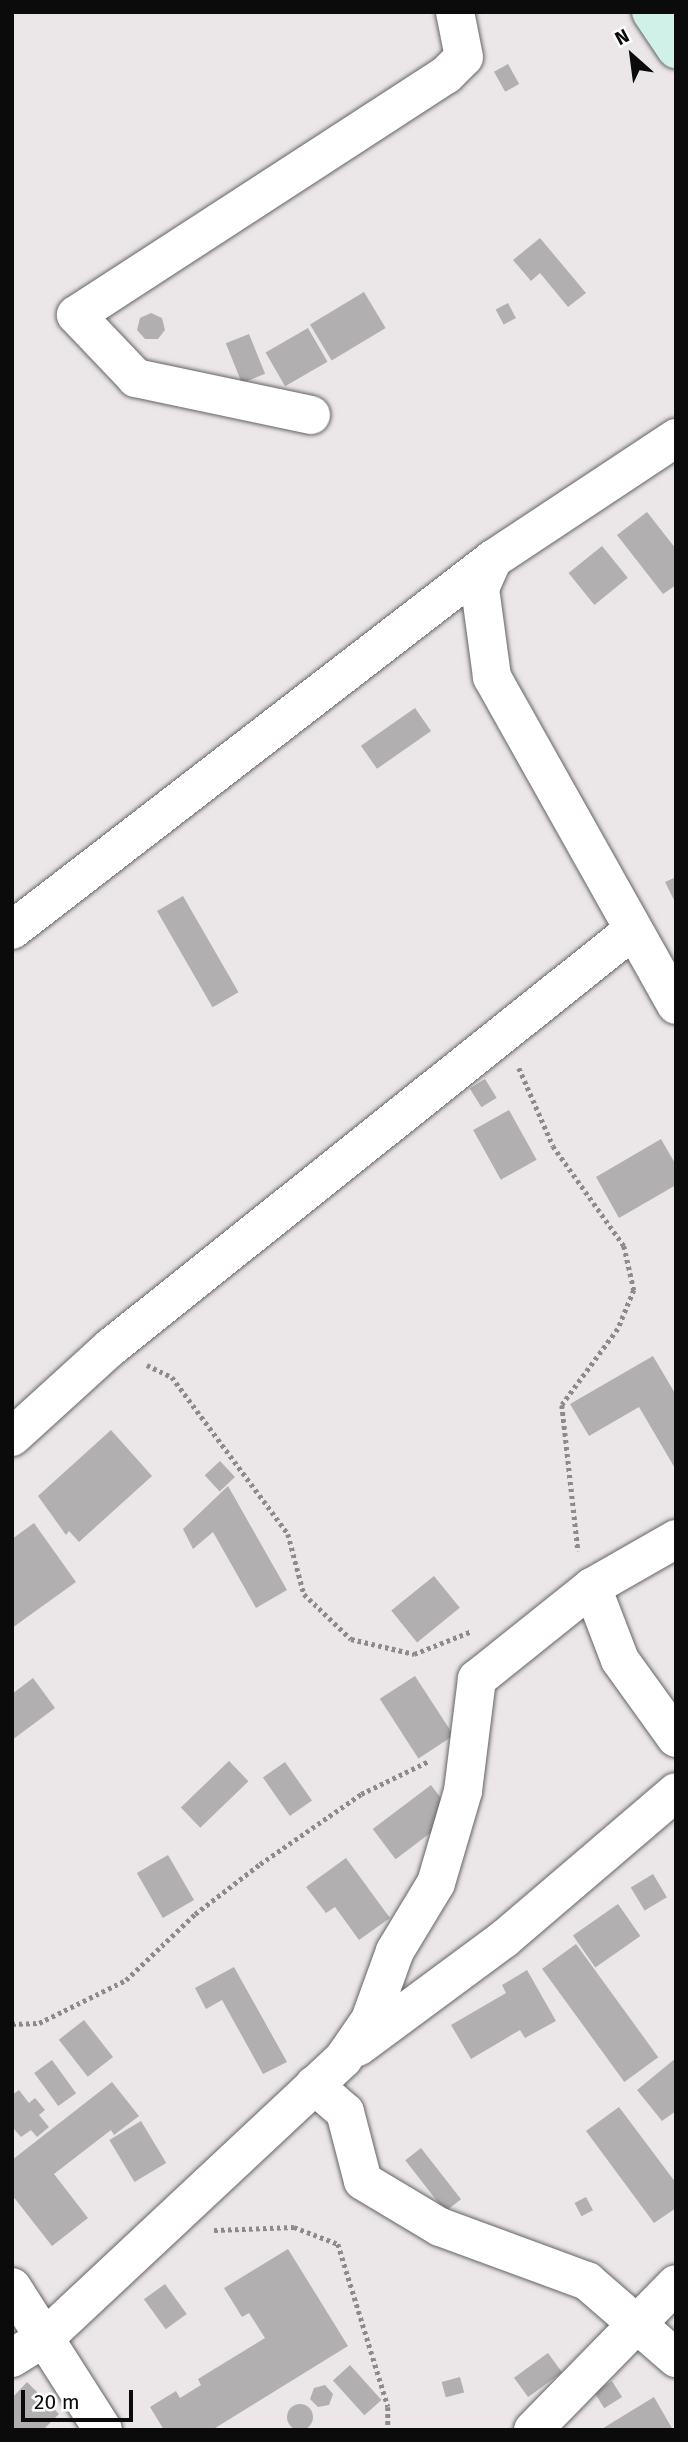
<!DOCTYPE html>
<style>
body{margin:0}
#map{position:relative;width:688px;height:2442px;overflow:hidden;background:#ebe7e9;font-family:"Fira Sans",sans-serif}
div>[style]{position:absolute}
[style*='--x']{left:calc(var(--x)*1px);top:calc(var(--y)*1px);width:calc(var(--w)*1px);rotate:calc(var(--a)*1deg)}
.building>*{inset:0;background:#b2afb0;transform-origin:0 0}
.round{border-radius:50%}
.path>*{height:4.5px;margin-top:-2.25px;transform-origin:0;background:repeating-linear-gradient(90deg,#8d8a8b 0 3.5px,transparent 0 7px)}
.roads{filter:drop-shadow(0 0 2px #666365) drop-shadow(0 0 2px #666365)}
.street>*{height:38px;margin:-19px;padding:0 19px;transform-origin:19px;border-radius:19px;background:#fff}
.secondary>*{height:38px;margin:-19px;padding:0 19px;transform-origin:19px;border-radius:19px;background:#cff1e8}
span{translate:-50% -50%;white-space:nowrap;text-align:center;line-height:1.15;-webkit-text-stroke:6px #fff;paint-order:stroke}
.frame{position:absolute;inset:0;border:14px solid #0c0b0b;pointer-events:none}
.north{position:absolute;left:597px;top:21px;width:70px;height:70px;-webkit-text-stroke:5px #fff;paint-order:stroke;rotate:332deg;font-size:19px;font-weight:700;line-height:28px;text-align:center;color:#0c0b0b}
.north::after{content:'';display:block;margin:auto;width:24px;height:32px;background:#0c0b0b;clip-path:polygon(50% 0,100% 100%,50% 72%,0 100%)}
.scale{position:absolute;left:21px;top:2390px;width:112px;height:32px;box-sizing:border-box;border:4px solid #0c0b0b;border-top:0;padding-left:9px;font-size:21px;line-height:24px;white-space:nowrap;color:#0c0b0b;-webkit-text-stroke:5px #fff;paint-order:stroke}
</style>
<div id="map">
<div class="building">
<i style="left:508px;top:64px;width:23px;height:16px;rotate:61deg"></i>
<i style="clip-path:polygon(540px 238px,586px 293px,568px 307px,540px 273px,531px 281px,513px 260px)"></i>
<i style="left:364px;top:292px;width:42px;height:63px;rotate:59deg"></i>
<i style="left:508px;top:303px;width:17px;height:14px;rotate:62deg"></i>
<i style="clip-path:polygon(151px 313px,162px 318px,165px 330px,158px 339px,145px 339px,137px 330px,140px 318px)"></i>
<i style="left:308px;top:328px;width:39px;height:49px;rotate:60deg"></i>
<i style="left:249px;top:334px;width:43px;height:25px;rotate:68deg"></i>
<i style="clip-path:polygon(647px 512px,676px 549px,676px 585px,663px 594px,617px 535px)"></i>
<i style="left:602px;top:546px;width:41px;height:43px;rotate:51deg"></i>
<i style="left:415px;top:708px;width:28px;height:66px;rotate:55deg"></i>
<i style="clip-path:polygon(676px 877px,676px 904px,665px 882px)"></i>
<i style="left:183px;top:896px;width:111px;height:30px;rotate:60deg"></i>
<i style="left:485px;top:1079px;width:22px;height:18px;rotate:58deg"></i>
<i style="left:509px;top:1110px;width:57px;height:41px;rotate:61deg"></i>
<i style="clip-path:polygon(661px 1139px,676px 1165px,676px 1185px,619px 1218px,596px 1177px)"></i>
<i style="clip-path:polygon(653px 1356px,676px 1395px,676px 1470px,639px 1407px,589px 1436px,570px 1404px)"></i>
<i style="clip-path:polygon(111px 1430px,152px 1476px,79px 1542px,69px 1531px,66px 1535px,38px 1496px)"></i>
<i style="left:220px;top:1461px;width:22px;height:21px;rotate:47deg"></i>
<i style="clip-path:polygon(228px 1486px,287px 1590px,256px 1608px,213px 1532px,193px 1549px,183px 1529px)"></i>
<i style="clip-path:polygon(34px 1523px,76px 1582px,12px 1628px,12px 1539px)"></i>
<i style="left:434px;top:1576px;width:41px;height:55px;rotate:51deg"></i>
<i style="left:415px;top:1676px;width:71px;height:42px;rotate:57deg"></i>
<i style="clip-path:polygon(33px 1678px,55px 1708px,12px 1740px,12px 1694px)"></i>
<i style="left:229px;top:1761px;width:28px;height:67px;rotate:46deg"></i>
<i style="left:285px;top:1762px;width:47px;height:27px;rotate:55deg"></i>
<i style="left:431px;top:1785px;width:38px;height:73px;rotate:53deg"></i>
<i style="left:168px;top:1855px;width:52px;height:36px;rotate:60deg"></i>
<i style="clip-path:polygon(346px 1858px,390px 1918px,359px 1940px,335px 1907px,326px 1913px,306px 1887px)"></i>
<i style="left:653px;top:1874px;width:27px;height:26px;rotate:59deg"></i>
<i style="left:618px;top:1904px;width:39px;height:55px;rotate:55deg"></i>
<i style="left:576px;top:1944px;width:140px;height:42px;rotate:54deg"></i>
<i style="clip-path:polygon(234px 1967px,287px 2062px,263px 2074px,222px 2000px,206px 2009px,195px 1988px)"></i>
<i style="clip-path:polygon(527px 1970px,556px 2021px,525px 2038px,520px 2030px,471px 2059px,451px 2025px,506px 1993px,502px 1985px)"></i>
<i style="left:84px;top:2020px;width:47px;height:32px;rotate:52deg"></i>
<i style="clip-path:polygon(676px 2058px,676px 2111px,662px 2121px,637px 2090px)"></i>
<i style="left:52px;top:2060px;width:41px;height:22px;rotate:54deg"></i>
<i style="clip-path:polygon(112px 2082px,139px 2116px,114px 2135px,111px 2130px,54px 2174px,88px 2218px,52px 2246px,12px 2195px,12px 2160px)"></i>
<i style="clip-path:polygon(19px 2090px,29px 2103px,35px 2098px,45px 2110px,39px 2115px,49px 2127px,37px 2137px,31px 2130px,21px 2137px,12px 2127px,12px 2095px)"></i>
<i style="clip-path:polygon(619px 2107px,676px 2183px,676px 2208px,654px 2223px,586px 2131px)"></i>
<i style="left:141px;top:2121px;width:49px;height:37px;rotate:59deg"></i>
<i style="left:421px;top:2148px;width:65px;height:20px;rotate:52deg"></i>
<i style="left:586px;top:2197px;width:15px;height:13px;rotate:62deg"></i>
<i style="clip-path:polygon(288px 2249px,348px 2346px,212px 2430px,164px 2430px,150px 2407px,176px 2391px,180px 2398px,201px 2385px,198px 2379px,265px 2338px,249px 2313px,242px 2317px,224px 2288px)"></i>
<i style="left:165px;top:2284px;width:37px;height:26px;rotate:54deg"></i>
<i style="left:548px;top:2353px;width:24px;height:42px;rotate:54deg"></i>
<i style="left:350px;top:2365px;width:47px;height:23px;rotate:48deg"></i>
<i style="left:460px;top:2377px;width:16px;height:19px;rotate:75deg"></i>
<i style="left:612px;top:2381px;width:19px;height:21px;rotate:58deg"></i>
<i style="clip-path:polygon(27px 2382px,59px 2414px,43px 2430px,12px 2430px,12px 2398px)"></i>
<i style="clip-path:polygon(325px 2385px,333px 2394px,329px 2405px,318px 2407px,310px 2399px,314px 2388px)"></i>
<i style="clip-path:polygon(654px 2397px,673px 2430px,600px 2430px)"></i>
<i class="round" style="left:287px;top:2404px;width:26px;height:26px"></i>
</div>
<div class="path">
<i style="--x:519;--y:1068;--w:85;--a:66.4"></i>
<i style="--x:553;--y:1146;--w:123;--a:54.6"></i>
<i style="--x:624;--y:1246;--w:45;--a:77.2"></i>
<i style="--x:634;--y:1290;--w:42;--a:112.3"></i>
<i style="--x:618;--y:1329;--w:94;--a:126.4"></i>
<i style="--x:562;--y:1405;--w:147;--a:83.7"></i>
<i style="--x:147;--y:1365;--w:28;--a:26"></i>
<i style="--x:172;--y:1377;--w:195;--a:53.5"></i>
<i style="--x:288;--y:1534;--w:62;--a:75.1"></i>
<i style="--x:304;--y:1594;--w:65;--a:43.8"></i>
<i style="--x:351;--y:1639;--w:65;--a:13.4"></i>
<i style="--x:414;--y:1654;--w:62;--a:-21.6"></i>
<i style="--x:12;--y:2024;--w:27;--a:-2"></i>
<i style="--x:39;--y:2023;--w:97;--a:-26.3"></i>
<i style="--x:126;--y:1980;--w:95;--a:-43.7"></i>
<i style="--x:195;--y:1914;--w:82;--a:-37.6"></i>
<i style="--x:260;--y:1864;--w:123;--a:-34.7"></i>
<i style="--x:361;--y:1794;--w:76;--a:-25.9"></i>
<i style="--x:214;--y:2230;--w:80;--a:-2.1"></i>
<i style="--x:294;--y:2227;--w:47;--a:21.1"></i>
<i style="--x:338;--y:2244;--w:170;--a:72.9"></i>
<i style="--x:388;--y:2407;--w:23;--a:90"></i>
</div>
<div class="roads">
<div class="street">
<i style="--x:311;--y:415;--w:179;--a:-168.1"></i>
<i style="--x:136;--y:378;--w:87;--a:-133.6"></i>
<i style="--x:76;--y:315;--w:441;--a:-33"></i>
<i style="--x:446;--y:75;--w:25;--a:-45"></i>
<i style="--x:464;--y:57;--w:46;--a:-101.3"></i>
<i style="--x:676;--y:438;--w:219;--a:146.5"></i>
<i style="--x:493;--y:559;--w:32;--a:114"></i>
<i style="--x:480;--y:588;--w:90;--a:82.3"></i>
<i style="--x:492;--y:677;--w:376;--a:60.7"></i>
<i style="--x:12;--y:930;--w:607;--a:-37.64"></i>
<i style="--x:12;--y:1437;--w:134;--a:-42.3"></i>
<i style="--x:111;--y:1347;--w:667;--a:-38.61"></i>
<i style="--x:592;--y:1587;--w:78;--a:69"></i>
<i style="--x:620;--y:1660;--w:96;--a:54.3"></i>
<i style="--x:358;--y:2047;--w:182;--a:-36.5"></i>
<i style="--x:504;--y:1939;--w:226;--a:-40.5"></i>
<i style="--x:314;--y:2085;--w:41;--a:41.1"></i>
<i style="--x:345;--y:2112;--w:71;--a:75.4"></i>
<i style="--x:363;--y:2181;--w:90;--a:30.9"></i>
<i style="--x:440;--y:2227;--w:157;--a:20.2"></i>
<i style="--x:587;--y:2281;--w:118;--a:40.9"></i>
<i style="--x:12;--y:2287;--w:169;--a:57.5"></i>
<i style="--x:12;--y:2358;--w:40;--a:-32"></i>
<i style="--x:46;--y:2337;--w:407;--a:-43.1"></i>
<i style="--x:343;--y:2059;--w:47;--a:-55.3"></i>
<i style="--x:370;--y:2020;--w:73;--a:-70.1"></i>
<i style="--x:395;--y:1951;--w:79;--a:-58.9"></i>
<i style="--x:436;--y:1883;--w:96;--a:-73.6"></i>
<i style="--x:463;--y:1791;--w:113;--a:-82.9"></i>
<i style="--x:477;--y:1679;--w:147;--a:-38.7"></i>
<i style="--x:592;--y:1587;--w:97;--a:-29.7"></i>
<i style="--x:533;--y:2430;--w:204;--a:-45.6"></i>
</div>
<div class="secondary">
<i style="--x:651;--y:12;--w:45;--a:56"></i>
</div>
</div>
<div class="frame"></div>
<div class="north">N</div>
<div class="scale">20 m</div>
</div>
